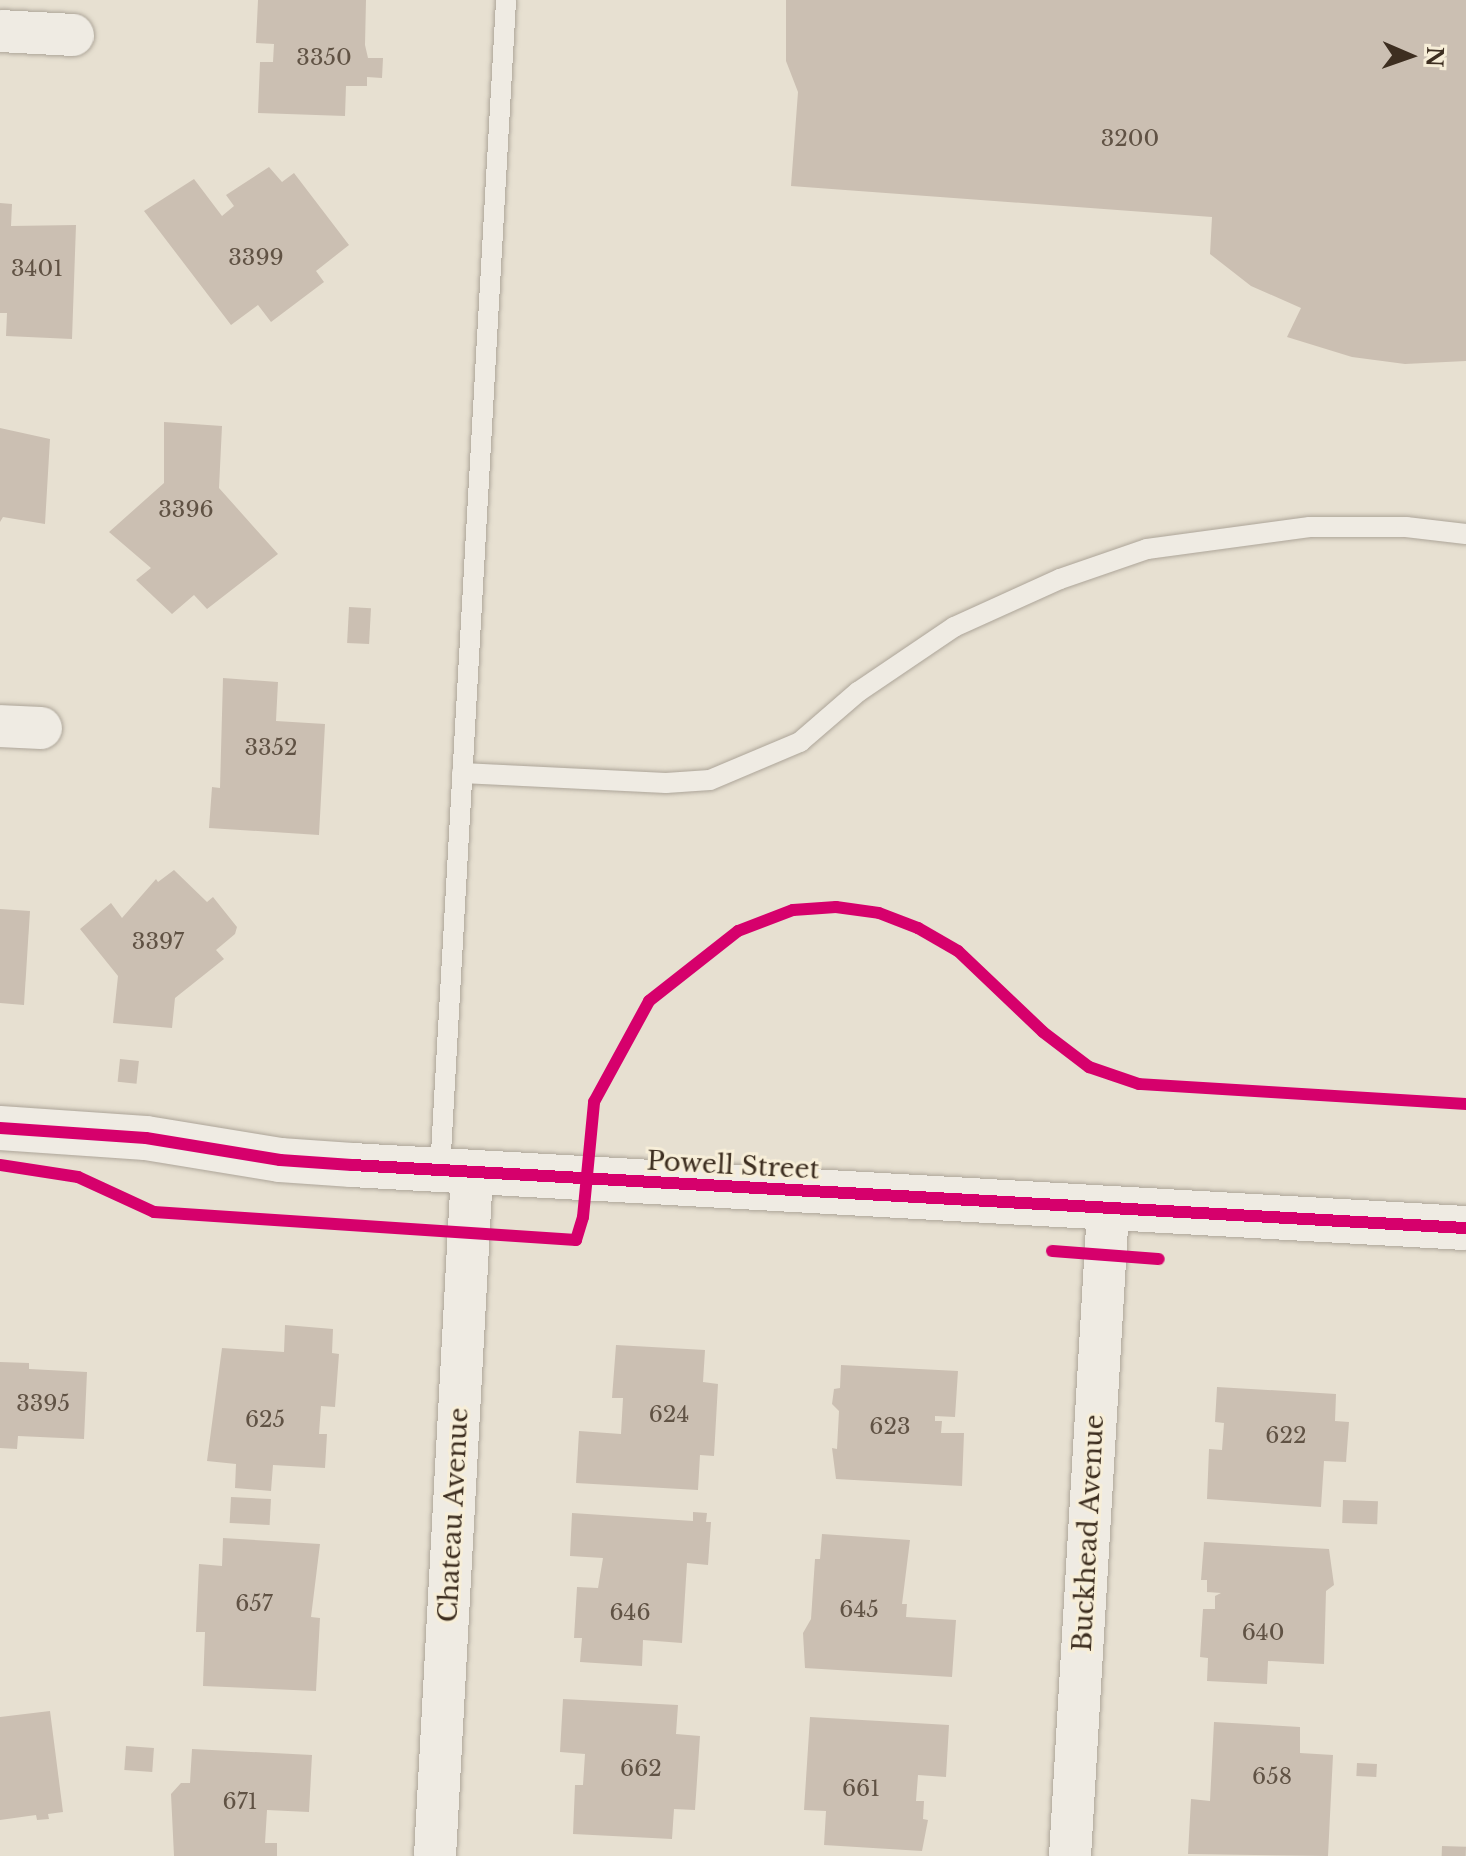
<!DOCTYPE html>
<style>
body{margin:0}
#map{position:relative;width:1466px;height:1856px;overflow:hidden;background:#e7e0d1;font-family:"Libre Baskerville",serif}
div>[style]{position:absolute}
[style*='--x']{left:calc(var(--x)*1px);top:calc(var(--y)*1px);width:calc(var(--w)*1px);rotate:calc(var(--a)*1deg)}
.building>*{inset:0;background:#cbbfb2;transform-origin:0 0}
.roads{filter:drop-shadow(0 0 2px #ada599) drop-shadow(0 0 2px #ada599)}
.service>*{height:20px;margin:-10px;padding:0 10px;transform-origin:10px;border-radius:10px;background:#efebe3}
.minor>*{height:42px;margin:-21px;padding:0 21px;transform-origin:21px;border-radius:21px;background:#efebe3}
.tertiary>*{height:44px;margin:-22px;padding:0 22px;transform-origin:22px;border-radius:22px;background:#efebe3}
.cycleway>*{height:12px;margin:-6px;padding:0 6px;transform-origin:6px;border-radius:6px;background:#d6006c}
span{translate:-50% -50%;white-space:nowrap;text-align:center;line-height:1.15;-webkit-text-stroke:6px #f7eed8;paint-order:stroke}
.number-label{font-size:22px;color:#605244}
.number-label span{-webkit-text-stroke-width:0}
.street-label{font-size:26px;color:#3d2e20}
.north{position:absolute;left:1370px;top:16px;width:80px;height:80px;-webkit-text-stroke:6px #f7eed8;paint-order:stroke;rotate:92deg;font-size:22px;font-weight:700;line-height:32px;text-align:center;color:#3d2e20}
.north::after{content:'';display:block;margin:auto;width:28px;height:36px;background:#3d2e20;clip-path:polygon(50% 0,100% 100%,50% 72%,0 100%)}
</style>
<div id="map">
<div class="building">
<i style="clip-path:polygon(258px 0,366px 0,365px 45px,368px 58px,383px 58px,382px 78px,367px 77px,367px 86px,346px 86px,345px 116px,258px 113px,260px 62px,273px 62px,274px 44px,256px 43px)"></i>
<i style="clip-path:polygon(786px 0,1466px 0,1466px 361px,1405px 364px,1352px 357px,1287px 337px,1301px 308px,1251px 286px,1210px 254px,1212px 217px,791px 186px,798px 92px,786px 61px)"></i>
<i style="clip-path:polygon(269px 167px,282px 182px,294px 173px,349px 245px,316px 271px,324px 282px,271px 322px,258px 305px,231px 325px,144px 211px,194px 179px,222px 216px,234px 206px,226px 195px)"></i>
<i style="clip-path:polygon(0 203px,12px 204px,11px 226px,76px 225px,72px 339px,6px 336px,7px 313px,0 313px)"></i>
<i style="clip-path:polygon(164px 422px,222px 426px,219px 488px,278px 554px,207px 609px,194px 595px,172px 614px,136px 580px,151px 568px,109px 532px,164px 483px)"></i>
<i style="clip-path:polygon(0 428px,50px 439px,45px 524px,3px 517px,0 522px)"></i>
<i style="left:349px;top:607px;width:22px;height:36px;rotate:3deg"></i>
<i style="clip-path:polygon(223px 678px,278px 682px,276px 721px,325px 724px,319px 835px,209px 828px,212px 787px,220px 788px)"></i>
<i style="clip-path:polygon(174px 870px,207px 902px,213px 897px,237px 927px,235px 934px,216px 950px,224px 959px,175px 998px,172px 1028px,113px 1023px,118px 976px,80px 929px,111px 903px,122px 918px,156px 879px,158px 882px)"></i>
<i style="clip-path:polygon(0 909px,30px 911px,24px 1005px,0 1003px)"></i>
<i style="left:120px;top:1059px;width:19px;height:23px;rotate:6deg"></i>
<i style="clip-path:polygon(285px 1325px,333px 1329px,332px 1353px,339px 1354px,335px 1407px,321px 1406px,319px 1434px,327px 1434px,325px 1468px,273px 1465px,271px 1491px,235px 1488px,236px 1464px,207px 1461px,222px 1348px,284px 1352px)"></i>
<i style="clip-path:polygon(616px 1345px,705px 1350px,703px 1382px,718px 1384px,714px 1456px,700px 1455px,698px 1490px,576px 1483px,579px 1431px,621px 1434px,623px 1398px,612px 1398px)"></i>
<i style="clip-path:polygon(0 1362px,29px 1363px,29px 1369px,87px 1372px,84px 1439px,18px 1436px,17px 1449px,0 1448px)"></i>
<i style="clip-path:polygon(841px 1365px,958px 1371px,955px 1417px,935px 1416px,935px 1421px,942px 1421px,941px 1433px,964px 1433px,962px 1486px,836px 1479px,832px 1448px,837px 1449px,839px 1411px,832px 1404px,834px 1389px,840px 1388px)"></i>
<i style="clip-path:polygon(1217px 1387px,1336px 1394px,1335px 1421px,1349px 1422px,1346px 1462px,1324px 1461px,1321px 1507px,1207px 1499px,1209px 1449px,1222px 1450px,1224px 1423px,1215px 1422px)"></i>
<i style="left:231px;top:1497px;width:40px;height:26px;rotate:3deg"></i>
<i style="left:1343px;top:1500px;width:35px;height:23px;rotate:2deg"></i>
<i style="clip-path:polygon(693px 1512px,707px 1513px,706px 1522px,711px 1522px,708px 1565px,687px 1563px,682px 1643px,643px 1640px,642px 1666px,580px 1662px,582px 1638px,574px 1638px,577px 1587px,598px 1588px,603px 1558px,570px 1556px,572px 1513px,693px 1521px)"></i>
<i style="clip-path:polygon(822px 1534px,910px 1540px,902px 1604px,907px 1604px,906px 1617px,956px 1620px,952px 1677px,805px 1668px,803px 1633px,811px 1619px,815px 1559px,820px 1559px)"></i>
<i style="clip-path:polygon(223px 1538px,320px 1544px,311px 1617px,320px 1618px,316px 1691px,203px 1686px,205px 1632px,196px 1632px,199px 1564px,222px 1566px)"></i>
<i style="clip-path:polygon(1204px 1542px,1329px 1549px,1334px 1585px,1326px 1591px,1324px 1664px,1268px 1661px,1267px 1684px,1207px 1681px,1208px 1658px,1200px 1657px,1203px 1609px,1215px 1609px,1215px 1596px,1221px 1593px,1207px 1592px,1207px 1580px,1201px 1580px)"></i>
<i style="clip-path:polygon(563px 1699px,678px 1705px,676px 1734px,700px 1736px,695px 1810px,674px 1809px,672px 1839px,573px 1834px,575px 1785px,583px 1785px,585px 1754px,560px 1752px)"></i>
<i style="clip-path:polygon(50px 1711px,63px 1812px,48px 1814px,49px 1819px,37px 1820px,36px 1815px,0 1820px,0 1717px)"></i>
<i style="clip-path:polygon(810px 1717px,949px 1725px,946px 1777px,918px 1775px,916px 1801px,924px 1801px,923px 1819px,928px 1820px,922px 1851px,824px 1845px,826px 1811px,804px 1810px)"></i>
<i style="clip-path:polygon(1214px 1722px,1300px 1727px,1300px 1753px,1333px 1755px,1328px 1856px,1188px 1854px,1191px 1799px,1210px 1801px)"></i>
<i style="left:126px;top:1746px;width:28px;height:24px;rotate:4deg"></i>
<i style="clip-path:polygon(192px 1749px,312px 1755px,309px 1812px,267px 1810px,265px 1843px,277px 1843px,277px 1856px,174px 1856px,171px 1794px,181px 1783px,190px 1783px)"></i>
<i style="left:1357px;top:1763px;width:20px;height:13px;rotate:3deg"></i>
<i style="left:1442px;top:1846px;width:24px;height:10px;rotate:2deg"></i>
</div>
<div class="roads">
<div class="service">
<i style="--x:462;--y:773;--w:204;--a:2.8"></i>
<i style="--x:666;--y:783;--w:44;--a:-3.9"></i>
<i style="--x:710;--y:780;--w:98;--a:-22.9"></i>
<i style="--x:800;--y:742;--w:77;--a:-40.8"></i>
<i style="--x:858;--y:692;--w:116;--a:-34.1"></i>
<i style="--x:954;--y:627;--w:116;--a:-24.4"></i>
<i style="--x:1060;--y:579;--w:92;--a:-19"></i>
<i style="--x:1147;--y:549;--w:164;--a:-7.7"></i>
<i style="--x:1310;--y:527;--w:96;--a:0"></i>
<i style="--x:1406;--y:527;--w:60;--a:6.7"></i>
<i style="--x:440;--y:1171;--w:1173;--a:-86.77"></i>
</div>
<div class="minor">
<i style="--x:0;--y:31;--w:73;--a:3.1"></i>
<i style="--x:0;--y:726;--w:41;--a:2.8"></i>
<i style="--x:435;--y:1856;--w:684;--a:-86.9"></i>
<i style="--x:1070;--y:1856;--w:647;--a:-86.63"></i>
</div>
<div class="tertiary">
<i style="--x:0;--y:1128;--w:146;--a:3.9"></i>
<i style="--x:146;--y:1138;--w:136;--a:9.3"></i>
<i style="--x:280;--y:1160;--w:72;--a:4"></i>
<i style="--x:352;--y:1165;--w:1116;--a:3.24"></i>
</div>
</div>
<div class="cycleway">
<i style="--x:0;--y:1128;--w:146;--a:3.9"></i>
<i style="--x:146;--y:1138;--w:136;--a:9.3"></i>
<i style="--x:280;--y:1160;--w:72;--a:4"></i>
<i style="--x:352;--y:1165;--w:1116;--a:3.24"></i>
<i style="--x:0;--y:1165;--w:79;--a:8.7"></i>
<i style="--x:78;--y:1177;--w:84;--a:24.7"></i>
<i style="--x:154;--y:1212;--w:423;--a:3.8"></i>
<i style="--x:576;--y:1240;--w:24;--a:-73"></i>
<i style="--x:583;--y:1217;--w:116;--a:-84.5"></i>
<i style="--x:594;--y:1102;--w:115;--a:-61.4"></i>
<i style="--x:649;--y:1001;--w:113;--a:-38.2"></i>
<i style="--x:738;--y:931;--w:59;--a:-20.9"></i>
<i style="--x:793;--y:910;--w:43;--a:-4"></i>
<i style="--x:836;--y:907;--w:43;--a:7.9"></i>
<i style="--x:879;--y:913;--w:42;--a:21"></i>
<i style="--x:918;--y:928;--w:46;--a:29.9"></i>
<i style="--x:958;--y:951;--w:117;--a:43.6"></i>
<i style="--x:1043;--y:1032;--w:58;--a:37.3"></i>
<i style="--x:1089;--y:1067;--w:53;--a:18.8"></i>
<i style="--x:1139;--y:1084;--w:328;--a:3.5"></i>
<i style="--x:1052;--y:1251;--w:107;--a:4.3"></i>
</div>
<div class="number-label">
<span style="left:324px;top:58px">3350</span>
<span style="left:1130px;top:139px">3200</span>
<span style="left:256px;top:258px">3399</span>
<span style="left:37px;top:269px">3401</span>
<span style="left:186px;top:510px">3396</span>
<span style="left:271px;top:748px">3352</span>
<span style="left:158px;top:942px">3397</span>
<span style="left:43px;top:1404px">3395</span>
<span style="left:669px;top:1415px">624</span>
<span style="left:265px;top:1420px">625</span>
<span style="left:890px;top:1427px">623</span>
<span style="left:1286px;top:1436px">622</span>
<span style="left:254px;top:1604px">657</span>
<span style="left:859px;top:1610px">645</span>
<span style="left:630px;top:1613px">646</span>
<span style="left:1263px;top:1633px">640</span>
<span style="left:641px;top:1769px">662</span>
<span style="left:1272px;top:1777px">658</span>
<span style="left:861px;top:1789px">661</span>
<span style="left:240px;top:1802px">671</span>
</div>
<div class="street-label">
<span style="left:733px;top:1166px;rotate:3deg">Powell Street</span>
<span style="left:454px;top:1515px;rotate:-87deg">Chateau Avenue</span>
<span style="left:1089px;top:1533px;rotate:-87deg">Buckhead Avenue</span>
</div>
<div class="north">N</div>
</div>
